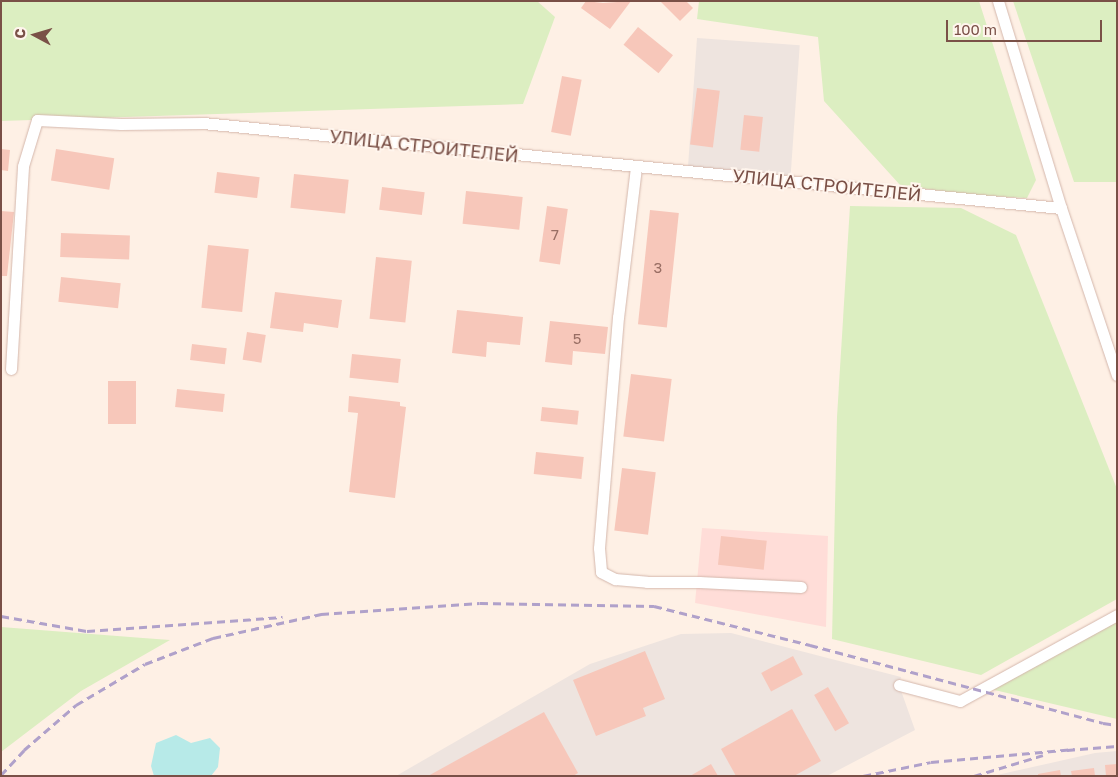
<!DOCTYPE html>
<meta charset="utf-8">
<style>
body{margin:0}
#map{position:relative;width:1118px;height:777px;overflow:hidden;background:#fef0e5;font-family:"Golos Text",sans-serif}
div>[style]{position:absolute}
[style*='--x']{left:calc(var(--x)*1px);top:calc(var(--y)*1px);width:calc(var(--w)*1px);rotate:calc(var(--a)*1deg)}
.commercial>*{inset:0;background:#ffddd8}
.industrial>*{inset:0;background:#eee4df;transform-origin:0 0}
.green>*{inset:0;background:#dceec1}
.water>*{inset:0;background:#b7eae8}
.building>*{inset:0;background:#f7c7ba;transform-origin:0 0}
.roads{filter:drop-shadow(0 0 1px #d4b7ac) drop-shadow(0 0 1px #d4b7ac)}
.minor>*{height:11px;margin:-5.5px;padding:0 5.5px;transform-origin:5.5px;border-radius:5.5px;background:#fff}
.rail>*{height:3px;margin-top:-1.5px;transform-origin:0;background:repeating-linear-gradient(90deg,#b0a1ca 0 8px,transparent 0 13px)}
span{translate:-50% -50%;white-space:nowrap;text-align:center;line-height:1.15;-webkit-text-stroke:4px #fff5ed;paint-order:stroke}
.number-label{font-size:15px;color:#996e64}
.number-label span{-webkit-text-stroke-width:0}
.street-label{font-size:18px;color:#7a5047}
.frame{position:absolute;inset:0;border:2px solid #7a5047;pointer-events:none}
.north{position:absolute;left:10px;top:10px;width:50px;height:50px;-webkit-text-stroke:4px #fff5ed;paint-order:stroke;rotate:276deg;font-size:14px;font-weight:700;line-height:20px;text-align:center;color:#7a5047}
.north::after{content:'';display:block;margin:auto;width:18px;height:22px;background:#7a5047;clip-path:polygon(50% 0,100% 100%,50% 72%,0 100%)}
.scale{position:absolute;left:946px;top:20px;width:156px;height:22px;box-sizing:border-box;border:2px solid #7a5047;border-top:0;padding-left:6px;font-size:15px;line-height:18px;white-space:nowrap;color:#7a5047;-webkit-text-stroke:4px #fff5ed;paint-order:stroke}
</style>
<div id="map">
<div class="commercial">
<i style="clip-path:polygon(702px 528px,828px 536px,826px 627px,695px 603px)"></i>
</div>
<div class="industrial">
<i style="left:697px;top:38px;width:103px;height:131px;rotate:4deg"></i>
<i style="clip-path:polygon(731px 633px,901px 677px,899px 685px,915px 730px,827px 776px,396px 776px,590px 664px,681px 634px)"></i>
<i style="clip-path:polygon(1117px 751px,1117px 776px,993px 776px,1095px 753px)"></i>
</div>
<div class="green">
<i style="clip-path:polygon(1px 1px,537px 1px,555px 17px,523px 104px,1px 121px)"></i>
<i style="clip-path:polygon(699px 1px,979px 1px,1036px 180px,1027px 198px,968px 195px,900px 185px,824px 101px,818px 37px,697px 19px)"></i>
<i style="clip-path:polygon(1013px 1px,1117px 1px,1117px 182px,1074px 182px)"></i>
<i style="clip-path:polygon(850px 206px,961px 208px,1016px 235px,1117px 489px,1117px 599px,981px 675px,832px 639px,837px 417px)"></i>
<i style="clip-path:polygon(1117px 621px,1117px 719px,990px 689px)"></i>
<i style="clip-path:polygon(1px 627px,143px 638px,170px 640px,81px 691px,1px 752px)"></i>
</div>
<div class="water">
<i style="clip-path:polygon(176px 735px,191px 743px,210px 738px,220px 748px,218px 767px,211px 776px,154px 776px,151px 766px,156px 743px)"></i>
</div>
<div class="building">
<i style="clip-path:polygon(586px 1px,603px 3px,631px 1px,610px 29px,581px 8px)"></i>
<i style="clip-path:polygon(660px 1px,686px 1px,693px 8px,680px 21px)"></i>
<i style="left:638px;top:27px;width:45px;height:23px;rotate:39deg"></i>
<i style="left:562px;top:76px;width:20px;height:57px;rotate:11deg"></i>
<i style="left:697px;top:88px;width:23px;height:57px;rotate:7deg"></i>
<i style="left:744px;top:115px;width:19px;height:35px;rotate:6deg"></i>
<i style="clip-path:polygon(1px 149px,10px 150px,8px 171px,1px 170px)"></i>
<i style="left:56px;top:149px;width:59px;height:32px;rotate:9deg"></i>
<i style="left:217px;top:172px;width:43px;height:21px;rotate:7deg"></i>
<i style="left:294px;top:174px;width:55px;height:34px;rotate:6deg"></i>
<i style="left:382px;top:187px;width:43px;height:23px;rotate:7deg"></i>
<i style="left:466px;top:191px;width:57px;height:33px;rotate:6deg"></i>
<i style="left:547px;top:206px;width:21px;height:56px;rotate:8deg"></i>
<i style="left:650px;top:210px;width:29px;height:115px;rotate:6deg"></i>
<i style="clip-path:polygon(1px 211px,14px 212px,7px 276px,1px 276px)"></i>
<i style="left:61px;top:233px;width:69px;height:24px;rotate:2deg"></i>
<i style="left:208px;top:245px;width:41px;height:63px;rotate:6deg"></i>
<i style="left:376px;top:257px;width:36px;height:62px;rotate:6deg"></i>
<i style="left:61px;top:277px;width:60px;height:25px;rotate:6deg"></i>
<i style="clip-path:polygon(275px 292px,342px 300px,338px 328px,304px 323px,303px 332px,270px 328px)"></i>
<i style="clip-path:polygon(457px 310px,523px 317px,520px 345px,487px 342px,486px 357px,452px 353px)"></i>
<i style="clip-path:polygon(550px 321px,608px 327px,605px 354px,573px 351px,572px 365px,545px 362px)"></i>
<i style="left:247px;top:332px;width:19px;height:28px;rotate:9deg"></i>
<i style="left:192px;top:344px;width:35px;height:16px;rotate:7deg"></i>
<i style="left:352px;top:354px;width:49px;height:24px;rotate:6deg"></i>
<i style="left:631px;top:374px;width:41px;height:63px;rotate:7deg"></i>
<i style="left:108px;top:381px;width:28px;height:43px"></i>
<i style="left:177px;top:389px;width:48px;height:18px;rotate:6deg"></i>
<i style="clip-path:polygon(349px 396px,400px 402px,400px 406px,406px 407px,395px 498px,349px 492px,358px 413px,348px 412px)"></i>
<i style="left:542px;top:407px;width:37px;height:14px;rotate:6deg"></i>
<i style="left:536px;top:452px;width:48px;height:22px;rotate:6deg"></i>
<i style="left:622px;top:468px;width:34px;height:63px;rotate:7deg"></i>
<i style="left:721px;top:536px;width:46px;height:29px;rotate:6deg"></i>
<i style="clip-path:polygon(645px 651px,665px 699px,643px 708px,646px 716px,596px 736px,573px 680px)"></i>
<i style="left:793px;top:656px;width:21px;height:36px;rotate:62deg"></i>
<i style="left:828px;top:687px;width:42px;height:16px;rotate:60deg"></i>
<i style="clip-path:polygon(792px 709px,821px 761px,794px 776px,736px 776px,721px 749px)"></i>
<i style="clip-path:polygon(544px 712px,578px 773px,573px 776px,428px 776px)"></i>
<i style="clip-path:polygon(711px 764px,718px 776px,690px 776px)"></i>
<i style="clip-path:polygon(1117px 764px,1117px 776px,1106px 776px,1105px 765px)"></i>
<i style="clip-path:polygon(1094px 768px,1095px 776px,1072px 776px,1071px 771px)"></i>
<i style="clip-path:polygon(1060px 770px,1061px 776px,1038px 776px,1038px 774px)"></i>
</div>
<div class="roads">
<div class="minor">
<i style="--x:998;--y:1;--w:216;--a:73.1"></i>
<i style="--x:1061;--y:208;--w:176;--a:71.5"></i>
<i style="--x:636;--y:167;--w:151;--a:96.8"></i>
<i style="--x:618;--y:317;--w:232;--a:94.7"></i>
<i style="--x:599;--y:548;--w:24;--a:85"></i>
<i style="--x:601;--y:572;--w:16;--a:27"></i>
<i style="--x:615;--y:579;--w:32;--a:5"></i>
<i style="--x:647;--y:582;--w:52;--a:0"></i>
<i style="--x:699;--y:582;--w:102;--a:2.8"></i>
<i style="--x:11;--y:369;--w:203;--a:-86.6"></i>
<i style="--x:23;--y:166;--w:48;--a:-73.1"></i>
<i style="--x:37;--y:120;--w:84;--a:2.7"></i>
<i style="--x:121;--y:124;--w:82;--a:-0.7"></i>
<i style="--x:203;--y:123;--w:862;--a:5.66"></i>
<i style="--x:899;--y:685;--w:63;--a:14.7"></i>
<i style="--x:960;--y:701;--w:179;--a:-28.7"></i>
</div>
</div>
<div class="rail">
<i style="--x:1;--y:616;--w:87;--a:9.9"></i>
<i style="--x:87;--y:631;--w:196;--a:-4.1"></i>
<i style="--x:1067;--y:750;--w:50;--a:-4.6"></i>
<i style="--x:1;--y:775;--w:34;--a:-47"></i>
<i style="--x:24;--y:750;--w:69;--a:-40.9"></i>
<i style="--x:76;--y:705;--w:80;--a:-30.7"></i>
<i style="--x:145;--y:664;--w:73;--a:-20.9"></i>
<i style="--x:213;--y:638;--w:111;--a:-12.5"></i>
<i style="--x:321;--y:614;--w:159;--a:-4"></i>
<i style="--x:480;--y:603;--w:174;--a:1"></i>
<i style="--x:654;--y:606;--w:161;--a:14"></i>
<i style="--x:810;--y:645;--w:303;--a:14.9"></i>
<i style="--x:1103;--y:723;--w:14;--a:8"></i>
<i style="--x:863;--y:776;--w:69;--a:-11.6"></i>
<i style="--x:931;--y:762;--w:144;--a:-5.2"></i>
<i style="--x:974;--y:776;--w:72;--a:-16.9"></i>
</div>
<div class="number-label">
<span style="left:555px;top:235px">7</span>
<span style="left:658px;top:268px">3</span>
<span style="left:577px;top:339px">5</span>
</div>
<div class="street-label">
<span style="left:424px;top:146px;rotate:6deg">УЛИЦА СТРОИТЕЛЕЙ</span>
<span style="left:827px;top:185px;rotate:6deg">УЛИЦА СТРОИТЕЛЕЙ</span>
</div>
<div class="frame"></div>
<div class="north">С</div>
<div class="scale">100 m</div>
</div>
